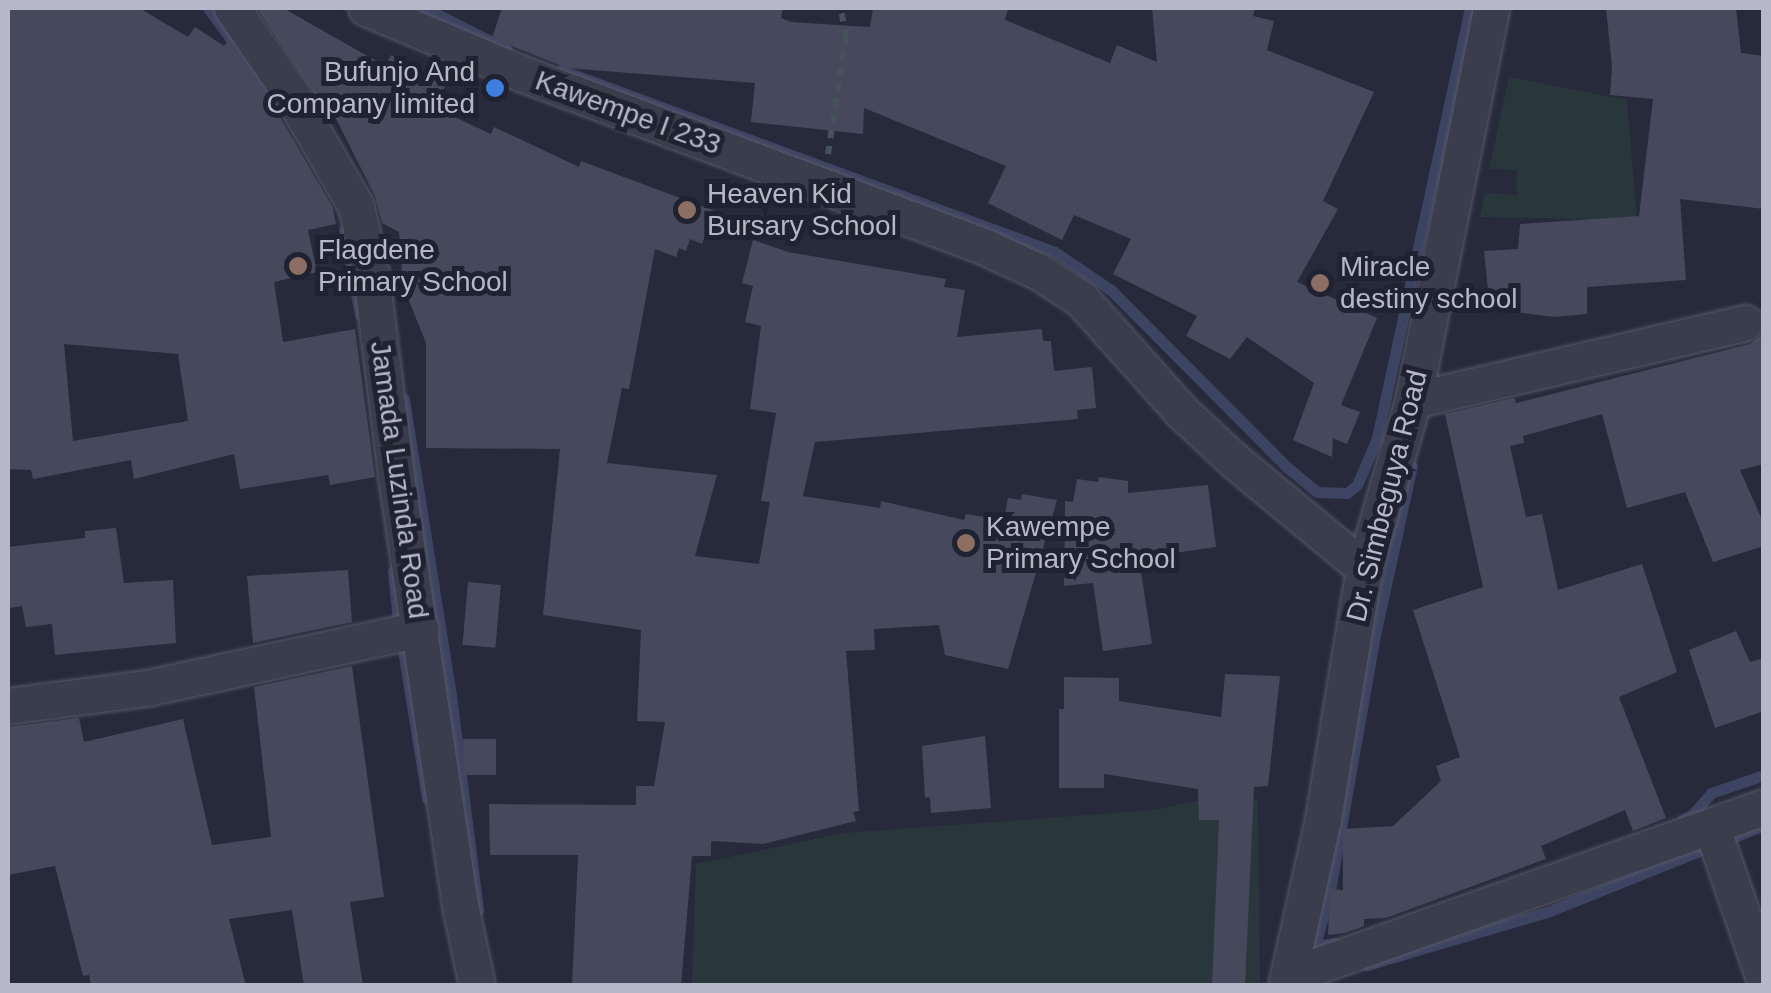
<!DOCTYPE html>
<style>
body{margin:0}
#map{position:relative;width:1771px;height:993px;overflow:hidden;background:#262a3b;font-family:Arial,sans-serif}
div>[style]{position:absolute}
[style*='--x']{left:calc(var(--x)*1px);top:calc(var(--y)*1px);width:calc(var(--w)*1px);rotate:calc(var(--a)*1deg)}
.green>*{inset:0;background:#29373d}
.stream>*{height:11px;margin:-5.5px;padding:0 5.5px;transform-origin:5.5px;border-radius:5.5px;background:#3d4462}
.building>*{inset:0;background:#46495c;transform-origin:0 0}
.path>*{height:6px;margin-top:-3px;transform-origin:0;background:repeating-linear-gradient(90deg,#465259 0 8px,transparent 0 16px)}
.roads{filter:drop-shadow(0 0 2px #555866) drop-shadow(0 0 2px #555866)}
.street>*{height:35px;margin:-17.5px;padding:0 17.5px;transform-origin:17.5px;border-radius:17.5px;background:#3a3d4b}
.dots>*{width:28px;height:28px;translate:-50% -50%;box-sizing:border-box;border:5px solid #1f2230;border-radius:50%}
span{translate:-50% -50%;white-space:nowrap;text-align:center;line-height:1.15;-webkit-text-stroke:10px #1f2230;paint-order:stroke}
.poi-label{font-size:28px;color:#b6b8c7}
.right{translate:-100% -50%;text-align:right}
.left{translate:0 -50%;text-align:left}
.street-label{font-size:28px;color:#b6b8c7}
.frame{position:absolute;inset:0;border:10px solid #b6b8c7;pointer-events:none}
</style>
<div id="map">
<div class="green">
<i style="clip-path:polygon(1509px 77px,1627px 100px,1637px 220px,1480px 217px,1485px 193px,1517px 195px,1517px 170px,1489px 169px)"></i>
<i style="clip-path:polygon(1204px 799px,1257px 800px,1258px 804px,1260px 985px,692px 986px,696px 864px,844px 833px,1155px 810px)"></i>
</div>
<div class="stream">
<i style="--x:208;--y:8;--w:115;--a:53.8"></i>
<i style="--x:425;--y:8;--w:91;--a:26.8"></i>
<i style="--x:561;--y:70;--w:526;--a:20.22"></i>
<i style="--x:1055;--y:252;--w:68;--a:34.2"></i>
<i style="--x:1111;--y:290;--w:250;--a:45.2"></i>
<i style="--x:1287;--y:467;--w:39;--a:40"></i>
<i style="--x:1317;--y:492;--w:30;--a:2"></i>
<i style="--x:1347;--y:493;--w:13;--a:-39"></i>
<i style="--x:1357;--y:485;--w:51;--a:-66.9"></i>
<i style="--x:1377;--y:438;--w:440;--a:-77.8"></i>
<i style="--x:344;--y:230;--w:86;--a:79.3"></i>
<i style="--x:404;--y:399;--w:293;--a:81"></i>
<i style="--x:450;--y:688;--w:224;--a:82.8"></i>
<i style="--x:393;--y:571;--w:51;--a:84.4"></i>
<i style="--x:402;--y:644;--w:157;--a:80.8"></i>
<i style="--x:1682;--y:820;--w:11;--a:-27"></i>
<i style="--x:1692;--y:815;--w:29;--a:-49"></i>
<i style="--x:1711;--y:793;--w:56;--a:-18.8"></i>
<i style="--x:1336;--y:943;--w:21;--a:172"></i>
<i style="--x:1315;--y:946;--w:58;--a:-75"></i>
<i style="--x:1330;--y:890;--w:259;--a:-80"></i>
<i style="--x:1375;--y:635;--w:173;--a:-77.7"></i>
<i style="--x:1367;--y:965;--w:191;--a:-16.4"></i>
<i style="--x:1550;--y:911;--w:231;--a:-21.9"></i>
</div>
<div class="building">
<i style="clip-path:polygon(evenodd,8px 8px,139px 8px,188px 37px,195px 27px,224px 46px,228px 40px,273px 105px,333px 208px,336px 224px,308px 230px,317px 272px,274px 282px,283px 342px,355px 329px,375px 477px,330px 485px,328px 475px,240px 489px,234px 454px,134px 479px,131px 460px,33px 479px,31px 470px,8px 469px,8px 8px,64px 344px,178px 354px,188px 421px,73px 441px,64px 344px)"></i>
<i style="clip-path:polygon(257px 8px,283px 8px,385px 66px,391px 55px,445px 87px,433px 107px,491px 134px,494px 127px,579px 167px,581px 161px,715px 211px,702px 244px,690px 239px,686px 251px,679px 248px,676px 257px,655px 249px,629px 389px,622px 388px,607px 463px,717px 475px,695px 556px,759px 564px,770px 502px,761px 501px,776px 413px,750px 409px,761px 326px,745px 322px,753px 286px,742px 283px,753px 240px,788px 252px,946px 279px,944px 287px,965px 290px,957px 337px,1042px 329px,1043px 341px,1051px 341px,1054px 371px,1092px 367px,1096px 408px,1077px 410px,1078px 419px,815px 442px,803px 496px,880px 508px,881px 501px,964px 520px,966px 514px,1004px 520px,1008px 498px,1021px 500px,1022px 494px,1057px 500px,1008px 669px,945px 655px,939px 625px,874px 629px,875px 650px,846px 651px,859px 811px,853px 812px,856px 821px,763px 844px,711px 841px,711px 856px,692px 856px,681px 986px,572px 986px,578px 855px,490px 855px,489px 804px,636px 805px,636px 786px,654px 786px,665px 722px,637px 721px,641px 630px,543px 615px,560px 449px,426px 448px,426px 343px,403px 286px,399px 232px,382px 223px,375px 196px,331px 109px,325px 110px)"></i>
<i style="clip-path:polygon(502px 8px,783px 8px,781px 18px,791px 22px,870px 27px,873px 8px,1008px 8px,1005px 20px,1110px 63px,1117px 45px,1157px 62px,1152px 8px,1255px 8px,1253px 16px,1274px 21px,1267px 50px,1374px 92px,1323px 201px,1338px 209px,1297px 282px,1377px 318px,1341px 405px,1360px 412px,1347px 444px,1333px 438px,1332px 457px,1293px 440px,1314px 383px,1247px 337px,1230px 359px,1186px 336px,1197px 316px,1113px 274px,1131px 239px,1074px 215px,1062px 240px,988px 203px,1006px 166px,864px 108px,863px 134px,751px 122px,755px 83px,567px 68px,492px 38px)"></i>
<i style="clip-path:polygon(1606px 8px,1736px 8px,1741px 53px,1764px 56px,1764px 209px,1680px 199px,1686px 280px,1587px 287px,1587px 314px,1554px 317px,1490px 309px,1484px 251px,1518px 249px,1520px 224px,1639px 216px,1653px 99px,1610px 95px,1612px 67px)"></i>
<i style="clip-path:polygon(1764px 334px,1764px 464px,1740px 470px,1764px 524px,1764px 546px,1713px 562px,1685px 492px,1627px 508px,1602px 414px,1523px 436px,1524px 443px,1510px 446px,1526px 517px,1542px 514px,1558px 590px,1642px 564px,1677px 672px,1619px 697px,1666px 818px,1633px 831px,1625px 810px,1541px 846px,1546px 859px,1386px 918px,1364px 919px,1364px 926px,1345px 933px,1328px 935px,1330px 889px,1343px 890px,1343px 829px,1393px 826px,1441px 781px,1436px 766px,1460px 757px,1413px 610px,1483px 587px,1445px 414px,1514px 398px,1516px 403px,1750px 344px)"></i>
<i style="clip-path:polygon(1099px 477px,1128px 481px,1128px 493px,1208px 485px,1216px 547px,1139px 558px,1152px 644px,1103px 651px,1093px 583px,1064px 586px,1065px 501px,1073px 502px,1077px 479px,1098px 482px)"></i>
<i style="clip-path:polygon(116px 528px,124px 583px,173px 580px,176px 643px,55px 655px,52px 624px,26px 627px,22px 606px,10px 608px,8px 547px,85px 538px,85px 531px)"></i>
<i style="clip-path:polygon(348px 570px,352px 622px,253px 643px,247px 576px)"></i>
<i style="left:468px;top:582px;width:33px;height:63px;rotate:5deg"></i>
<i style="clip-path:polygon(1736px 631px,1750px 662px,1764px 658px,1764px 711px,1715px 728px,1689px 650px)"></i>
<i style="clip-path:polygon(352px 666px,384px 897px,350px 902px,363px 986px,304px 986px,292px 910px,229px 919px,246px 986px,91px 986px,89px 975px,83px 976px,55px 866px,8px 875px,8px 727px,79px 718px,84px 742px,183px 719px,212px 845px,271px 837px,254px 687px)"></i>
<i style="clip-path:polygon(1225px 674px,1280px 676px,1268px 786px,1254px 787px,1245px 986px,1212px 986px,1219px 820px,1199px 820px,1198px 789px,1104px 774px,1104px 788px,1059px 788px,1059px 709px,1064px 709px,1064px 677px,1119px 678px,1119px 701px,1221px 717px)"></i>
<i style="clip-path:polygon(985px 736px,991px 808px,931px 813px,930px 797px,925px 798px,922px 746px)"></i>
<i style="left:463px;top:739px;width:33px;height:36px"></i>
</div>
<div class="path">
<i style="--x:828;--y:154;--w:118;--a:-81.3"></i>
<i style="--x:846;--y:37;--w:29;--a:-100"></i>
</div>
<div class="roads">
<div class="street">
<i style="--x:232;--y:8;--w:104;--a:55.5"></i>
<i style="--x:291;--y:94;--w:129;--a:59.9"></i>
<i style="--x:356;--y:206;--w:71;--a:77.7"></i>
<i style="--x:371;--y:275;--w:204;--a:82.9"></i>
<i style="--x:396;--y:477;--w:438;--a:81.5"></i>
<i style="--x:461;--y:910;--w:78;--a:78.1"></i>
<i style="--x:366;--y:8;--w:170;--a:22.8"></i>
<i style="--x:523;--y:74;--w:493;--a:20.5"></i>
<i style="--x:985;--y:247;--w:60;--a:24.8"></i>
<i style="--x:1039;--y:272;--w:50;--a:32.7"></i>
<i style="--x:1081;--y:299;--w:150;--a:48.2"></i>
<i style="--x:1181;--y:411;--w:76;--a:42.9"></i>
<i style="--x:1237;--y:463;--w:165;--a:39.6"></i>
<i style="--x:1413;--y:400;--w:341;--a:-13.1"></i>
<i style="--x:8;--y:706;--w:140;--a:-7.4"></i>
<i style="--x:147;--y:688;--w:280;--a:-12.2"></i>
<i style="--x:1712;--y:828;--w:159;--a:70.9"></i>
<i style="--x:1288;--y:976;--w:505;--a:-19.55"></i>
<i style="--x:1286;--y:986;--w:171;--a:-77.5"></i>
<i style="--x:1323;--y:819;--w:254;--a:-80.7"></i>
<i style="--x:1364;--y:568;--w:175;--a:-73.7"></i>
<i style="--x:1413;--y:400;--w:400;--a:-78.7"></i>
</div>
</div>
<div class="dots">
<i style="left:495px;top:88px;background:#3f7fe0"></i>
<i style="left:687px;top:210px;background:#8d6e63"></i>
<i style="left:298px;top:266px;background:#8d6e63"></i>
<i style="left:1320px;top:283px;background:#8d6e63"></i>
<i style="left:966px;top:543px;background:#8d6e63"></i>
</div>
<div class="poi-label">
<span class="right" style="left:475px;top:88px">Bufunjo And<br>Company limited</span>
<span class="left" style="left:707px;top:210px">Heaven Kid<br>Bursary School</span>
<span class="left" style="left:318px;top:266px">Flagdene<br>Primary School</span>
<span class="left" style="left:1340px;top:283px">Miracle<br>destiny school</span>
<span class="left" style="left:986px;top:543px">Kawempe<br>Primary School</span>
</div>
<div class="street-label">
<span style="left:628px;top:113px;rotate:20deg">Kawempe I 233</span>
<span style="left:399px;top:480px;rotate:82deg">Jamada Luzinda Road</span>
<span style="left:1387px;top:496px;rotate:-76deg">Dr. Simbeguya Road</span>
</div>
<div class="frame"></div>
</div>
